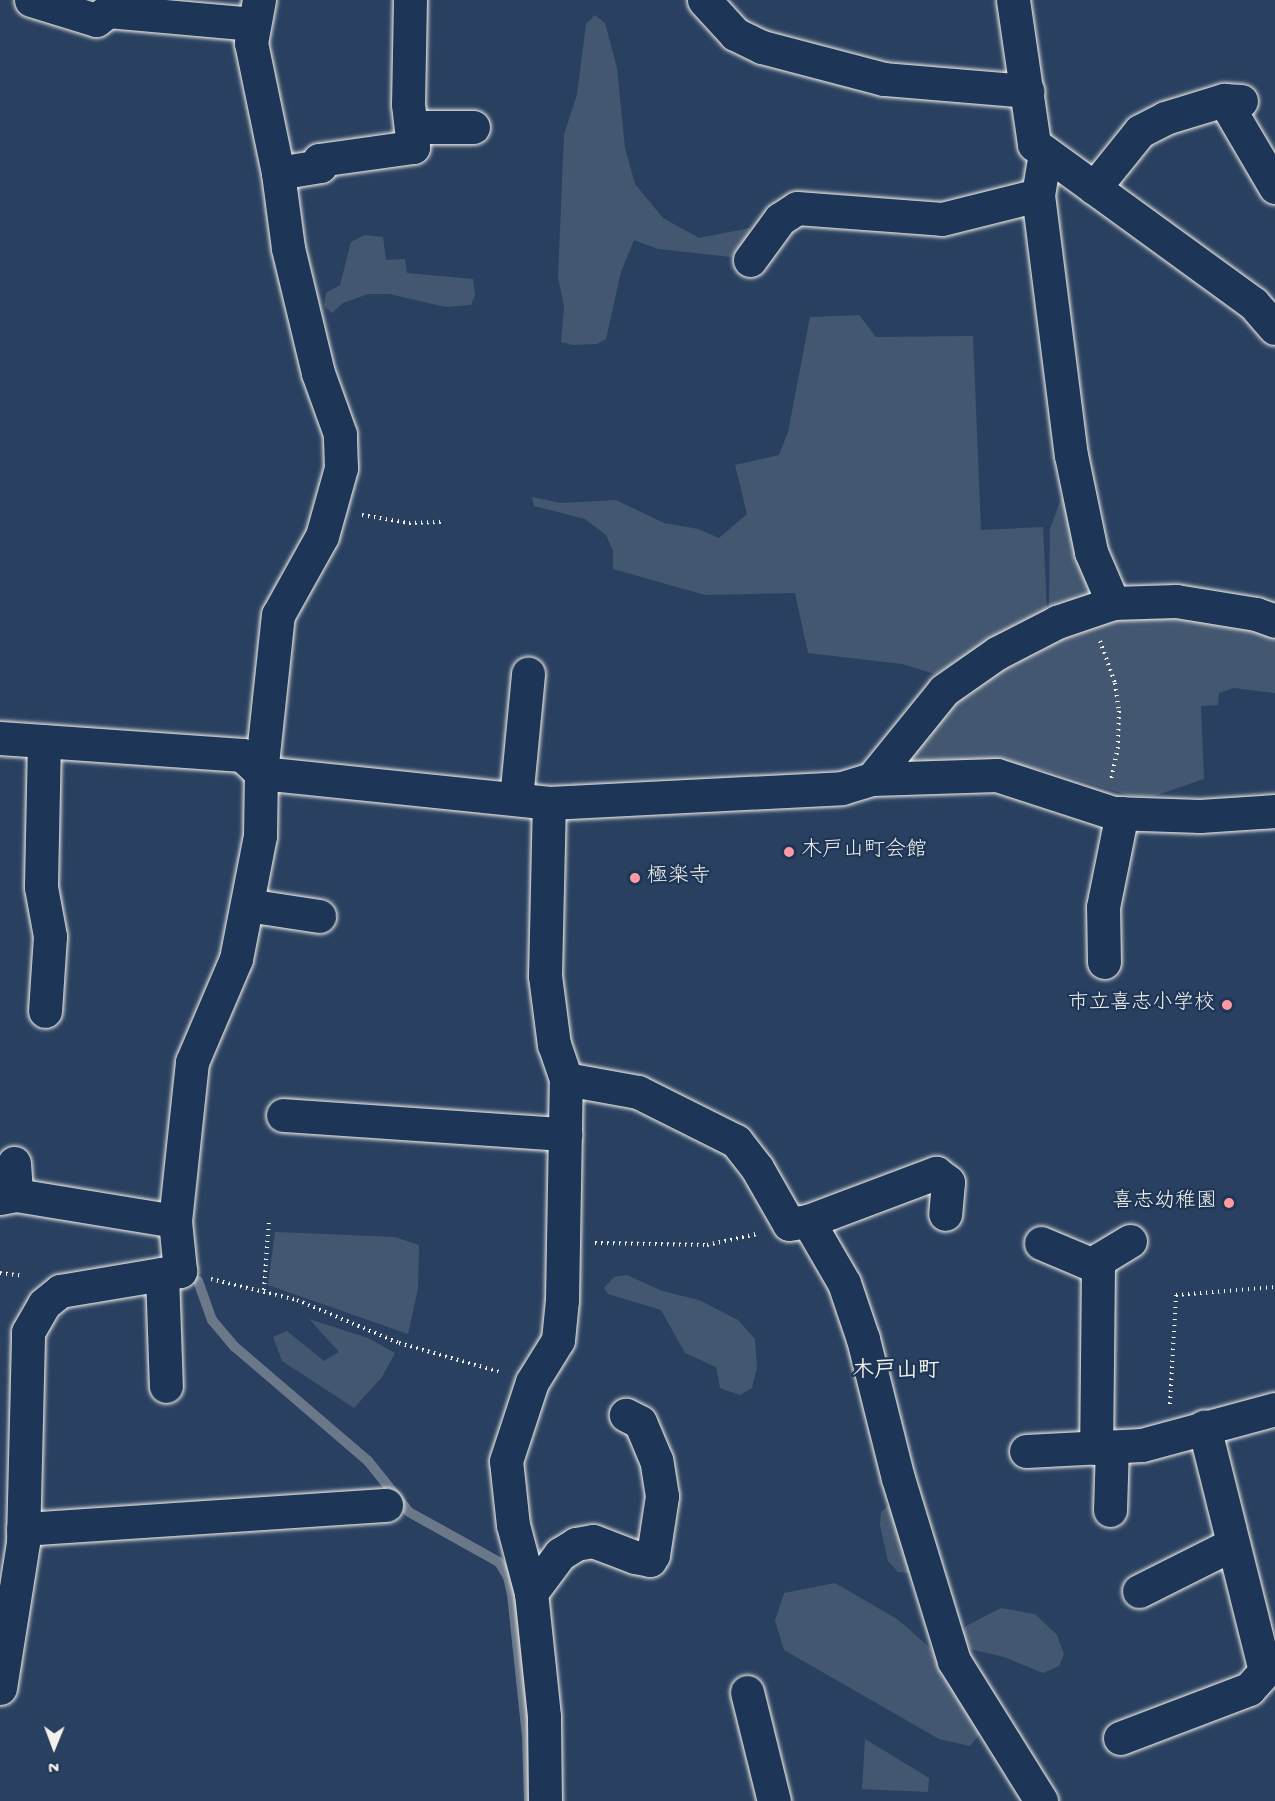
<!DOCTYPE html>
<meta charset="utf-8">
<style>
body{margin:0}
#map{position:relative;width:1275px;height:1801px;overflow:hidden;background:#2a4060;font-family:"Gochi Hand","Klee One",sans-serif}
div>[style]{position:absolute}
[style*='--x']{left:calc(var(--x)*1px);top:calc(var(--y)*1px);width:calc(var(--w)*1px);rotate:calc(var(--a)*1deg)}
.green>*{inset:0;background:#445771}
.stream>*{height:10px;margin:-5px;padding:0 5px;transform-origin:5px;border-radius:5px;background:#6a788a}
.path>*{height:4px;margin-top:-2px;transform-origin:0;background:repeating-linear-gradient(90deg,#f4f1e8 0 1.5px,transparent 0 6px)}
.roads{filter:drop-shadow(0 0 2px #f4f1e8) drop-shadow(0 0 2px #f4f1e8)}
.minor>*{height:33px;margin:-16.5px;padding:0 16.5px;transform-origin:16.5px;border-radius:16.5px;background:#1d3557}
.dots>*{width:16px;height:16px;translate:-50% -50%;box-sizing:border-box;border:3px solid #1d3557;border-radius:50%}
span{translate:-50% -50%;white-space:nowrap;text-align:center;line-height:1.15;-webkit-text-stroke:4.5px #1d3557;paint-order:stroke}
.poi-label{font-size:21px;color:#f4f1e8}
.left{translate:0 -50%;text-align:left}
.right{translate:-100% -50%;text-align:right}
.neighbourhood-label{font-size:22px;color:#f4f1e8;font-weight:700}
.north{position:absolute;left:24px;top:1717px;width:60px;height:60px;-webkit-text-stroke:4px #1d3557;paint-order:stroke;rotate:181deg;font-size:16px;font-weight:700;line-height:24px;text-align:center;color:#f4f1e8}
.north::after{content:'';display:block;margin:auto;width:21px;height:27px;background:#f4f1e8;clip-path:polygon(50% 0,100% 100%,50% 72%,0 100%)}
</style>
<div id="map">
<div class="green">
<i style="clip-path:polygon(595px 15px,605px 23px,617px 68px,625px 148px,635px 184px,663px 218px,699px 238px,750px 228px,749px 236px,731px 257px,658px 249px,634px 240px,621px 272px,606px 339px,597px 344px,573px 345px,561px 342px,564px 306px,558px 278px,564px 135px,577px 94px,586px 24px)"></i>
<i style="clip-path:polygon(365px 235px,383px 237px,386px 260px,405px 259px,407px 273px,473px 279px,475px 295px,471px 305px,446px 307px,389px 294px,368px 294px,343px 303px,332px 313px,324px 306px,326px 293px,340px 285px,351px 242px)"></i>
<i style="clip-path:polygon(859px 315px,876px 337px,973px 336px,981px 530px,1043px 527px,1047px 610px,935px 674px,902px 664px,808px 653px,795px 593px,705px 595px,613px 569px,613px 551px,606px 535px,585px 519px,534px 506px,532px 497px,561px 503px,616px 500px,664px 523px,698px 529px,719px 538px,747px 514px,735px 465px,779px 455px,788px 432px,810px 317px)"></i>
<i style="clip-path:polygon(1070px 474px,1103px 593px,1049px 606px,1050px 529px)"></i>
<i style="clip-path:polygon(1175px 610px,1275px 629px,1275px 693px,1234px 688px,1219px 693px,1218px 705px,1201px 706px,1204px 779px,1154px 796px,1132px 796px,1048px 771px,1008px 764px,897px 763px,949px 697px,1076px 621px)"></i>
<i style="clip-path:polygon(275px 1232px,395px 1237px,419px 1245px,418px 1288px,408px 1334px,268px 1285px)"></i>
<i style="clip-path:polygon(627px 1275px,662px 1291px,699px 1300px,738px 1320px,755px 1339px,757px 1367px,752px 1388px,740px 1395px,720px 1388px,716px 1367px,685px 1353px,661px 1310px,608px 1294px,604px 1288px,614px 1277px)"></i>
<i style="clip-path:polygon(309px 1319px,368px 1338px,395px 1353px,382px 1377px,354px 1408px,282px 1361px,273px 1337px,287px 1331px,324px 1361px,339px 1352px)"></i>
<i style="clip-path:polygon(888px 1506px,911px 1517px,920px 1574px,898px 1572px,888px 1561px,880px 1525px,881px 1512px)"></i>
<i style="clip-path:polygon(835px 1583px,897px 1619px,934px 1651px,984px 1729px,970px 1746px,939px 1739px,784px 1650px,775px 1621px,784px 1593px)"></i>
<i style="clip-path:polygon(1001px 1608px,1035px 1614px,1057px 1635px,1064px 1654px,1059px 1666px,1043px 1673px,1004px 1657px,970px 1649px,963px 1634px,966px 1626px)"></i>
<i style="clip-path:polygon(865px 1739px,929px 1778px,928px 1792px,862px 1789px)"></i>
</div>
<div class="stream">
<i style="--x:198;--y:1281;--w:41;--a:70.3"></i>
<i style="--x:212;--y:1320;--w:35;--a:50"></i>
<i style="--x:235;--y:1347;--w:175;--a:40.6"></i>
<i style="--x:368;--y:1461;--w:65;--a:51.2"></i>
<i style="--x:409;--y:1512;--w:103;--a:29.1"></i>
<i style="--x:499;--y:1562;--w:17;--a:59"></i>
<i style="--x:508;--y:1577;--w:17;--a:77"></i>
<i style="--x:512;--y:1594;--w:143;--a:84"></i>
<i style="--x:527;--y:1736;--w:65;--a:88.2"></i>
</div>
<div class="path">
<i style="--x:362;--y:515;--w:48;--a:9.7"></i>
<i style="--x:409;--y:523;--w:35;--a:-2"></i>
<i style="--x:1100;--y:641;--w:45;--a:70.3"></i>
<i style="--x:1115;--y:683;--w:28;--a:82"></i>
<i style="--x:1119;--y:711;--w:36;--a:92"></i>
<i style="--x:1118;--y:747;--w:33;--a:102"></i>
<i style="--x:595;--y:1243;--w:112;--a:1"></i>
<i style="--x:707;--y:1245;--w:51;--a:-12.4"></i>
<i style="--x:0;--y:1273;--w:24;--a:7"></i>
<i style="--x:211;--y:1279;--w:89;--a:13.7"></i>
<i style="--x:297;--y:1300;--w:111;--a:22.9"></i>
<i style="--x:399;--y:1343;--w:105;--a:16"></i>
<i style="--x:264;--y:1290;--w:69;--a:-85.9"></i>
<i style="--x:1170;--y:1404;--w:109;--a:-86.8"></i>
<i style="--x:1176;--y:1295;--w:99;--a:-4.6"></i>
</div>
<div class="roads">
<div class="minor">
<i style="--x:31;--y:0;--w:68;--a:17.1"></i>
<i style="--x:96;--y:20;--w:15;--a:-37"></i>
<i style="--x:108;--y:11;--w:146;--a:5.1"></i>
<i style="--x:704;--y:0;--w:46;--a:47.6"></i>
<i style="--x:735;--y:34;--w:30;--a:26"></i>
<i style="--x:762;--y:47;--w:126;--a:14.7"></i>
<i style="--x:884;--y:79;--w:144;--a:4.8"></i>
<i style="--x:1013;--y:0;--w:146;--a:81.7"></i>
<i style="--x:1034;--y:144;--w:271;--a:36"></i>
<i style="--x:1253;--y:303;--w:33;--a:49"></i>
<i style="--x:1224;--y:100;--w:101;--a:59.6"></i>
<i style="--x:412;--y:127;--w:61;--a:0"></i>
<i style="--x:1045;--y:153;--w:43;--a:99.5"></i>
<i style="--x:1038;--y:195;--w:262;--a:82.8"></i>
<i style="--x:1071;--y:455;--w:99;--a:78.3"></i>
<i style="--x:1091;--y:552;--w:56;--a:66.7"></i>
<i style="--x:278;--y:173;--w:43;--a:-9.5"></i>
<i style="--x:320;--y:166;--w:6;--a:-99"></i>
<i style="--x:319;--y:160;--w:95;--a:-7.9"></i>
<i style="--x:413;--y:147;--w:43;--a:-96.6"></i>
<i style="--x:408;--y:104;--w:104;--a:-88.9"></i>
<i style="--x:1094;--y:188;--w:73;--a:-51.1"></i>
<i style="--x:1140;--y:131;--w:28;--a:-27"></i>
<i style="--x:1165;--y:118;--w:62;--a:-17"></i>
<i style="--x:1224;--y:100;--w:17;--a:3"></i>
<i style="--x:750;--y:260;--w:51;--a:-53.8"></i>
<i style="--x:780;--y:219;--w:20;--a:-33"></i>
<i style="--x:797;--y:208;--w:145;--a:4.3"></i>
<i style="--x:942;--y:219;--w:99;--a:-14"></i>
<i style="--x:0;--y:738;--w:243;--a:4"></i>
<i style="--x:242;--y:755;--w:26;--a:43"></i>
<i style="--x:261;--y:773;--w:290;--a:5.9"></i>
<i style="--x:549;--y:803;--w:293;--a:-2.9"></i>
<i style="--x:842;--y:788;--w:31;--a:-17"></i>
<i style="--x:872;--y:779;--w:125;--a:-1.8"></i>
<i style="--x:997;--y:775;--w:122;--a:18.1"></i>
<i style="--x:1113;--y:813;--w:87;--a:2"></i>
<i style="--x:1200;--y:816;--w:75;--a:-3.8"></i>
<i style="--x:44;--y:741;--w:146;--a:91.2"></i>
<i style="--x:41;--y:887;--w:50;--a:79.6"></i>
<i style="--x:50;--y:936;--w:75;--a:93.8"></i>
<i style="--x:872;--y:779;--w:114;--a:-51"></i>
<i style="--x:944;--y:690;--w:65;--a:-34.9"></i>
<i style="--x:997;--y:653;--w:68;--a:-27.3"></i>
<i style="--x:1057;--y:622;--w:59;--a:-18.7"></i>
<i style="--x:1113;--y:603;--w:63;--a:-1.8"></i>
<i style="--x:1176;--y:601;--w:81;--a:9.2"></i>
<i style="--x:1256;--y:614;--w:20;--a:20"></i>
<i style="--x:516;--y:799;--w:126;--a:-84.5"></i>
<i style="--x:247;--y:905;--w:73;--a:8.7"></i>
<i style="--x:1104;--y:962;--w:55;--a:-91"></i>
<i style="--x:1103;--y:907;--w:96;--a:-78.6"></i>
<i style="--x:566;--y:1079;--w:73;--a:10.2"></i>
<i style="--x:638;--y:1092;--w:110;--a:26.6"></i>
<i style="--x:736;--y:1141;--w:34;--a:52"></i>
<i style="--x:757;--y:1168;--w:64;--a:60.3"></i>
<i style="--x:789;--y:1224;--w:19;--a:-9"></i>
<i style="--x:808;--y:1221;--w:72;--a:59.9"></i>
<i style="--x:844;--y:1283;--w:59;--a:71.3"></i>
<i style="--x:863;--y:1339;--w:143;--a:75.9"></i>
<i style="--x:898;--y:1478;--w:191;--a:73"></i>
<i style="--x:954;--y:1661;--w:165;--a:58.1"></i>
<i style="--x:283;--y:1115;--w:283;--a:3.9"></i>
<i style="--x:14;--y:1163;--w:32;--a:86"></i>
<i style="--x:0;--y:1198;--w:16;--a:-11"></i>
<i style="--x:16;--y:1195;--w:161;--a:9.3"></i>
<i style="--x:808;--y:1221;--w:137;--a:-20.6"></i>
<i style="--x:936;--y:1173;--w:15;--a:37"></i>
<i style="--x:948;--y:1182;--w:32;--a:95"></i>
<i style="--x:1041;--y:1243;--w:62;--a:22.8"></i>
<i style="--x:1098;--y:1267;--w:181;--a:90.6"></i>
<i style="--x:1098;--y:1267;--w:8;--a:-76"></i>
<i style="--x:1100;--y:1259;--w:35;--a:-31"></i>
<i style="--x:162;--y:1274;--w:112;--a:88"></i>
<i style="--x:1026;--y:1451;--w:116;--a:-3"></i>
<i style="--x:1142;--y:1445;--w:138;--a:-15.1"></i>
<i style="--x:1110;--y:1510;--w:63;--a:-88.2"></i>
<i style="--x:23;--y:1529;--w:364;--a:-3.8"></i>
<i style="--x:1139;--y:1591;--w:105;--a:-26.6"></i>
<i style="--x:531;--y:1593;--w:49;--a:-53.4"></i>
<i style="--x:560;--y:1554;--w:19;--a:-32"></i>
<i style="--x:576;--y:1544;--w:17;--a:-10"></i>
<i style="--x:593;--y:1541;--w:45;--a:20.9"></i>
<i style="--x:635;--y:1557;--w:15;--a:11"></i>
<i style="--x:650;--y:1560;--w:6;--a:-59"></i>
<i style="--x:653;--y:1555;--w:60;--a:-81.3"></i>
<i style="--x:662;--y:1496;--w:36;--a:-99"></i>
<i style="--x:656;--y:1460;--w:41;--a:-112.8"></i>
<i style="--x:640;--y:1422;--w:16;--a:-153"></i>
<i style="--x:0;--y:1688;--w:148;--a:-81"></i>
<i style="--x:23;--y:1542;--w:210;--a:-88.6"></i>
<i style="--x:28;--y:1332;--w:32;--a:-60"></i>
<i style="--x:44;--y:1304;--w:21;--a:-39"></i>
<i style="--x:60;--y:1291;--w:122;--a:-9.5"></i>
<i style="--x:180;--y:1271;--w:50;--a:-95.7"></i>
<i style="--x:175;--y:1221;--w:160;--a:-83.9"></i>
<i style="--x:192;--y:1062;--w:112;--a:-66.9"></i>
<i style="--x:236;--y:959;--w:125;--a:-79"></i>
<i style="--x:260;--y:836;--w:63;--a:-89.1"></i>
<i style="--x:261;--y:773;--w:159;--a:-83.9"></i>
<i style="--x:278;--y:615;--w:90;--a:-60.9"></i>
<i style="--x:322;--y:536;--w:71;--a:-74.4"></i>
<i style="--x:341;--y:468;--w:34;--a:-92"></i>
<i style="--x:340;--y:434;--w:65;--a:-109.8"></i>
<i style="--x:318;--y:373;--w:129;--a:-103.5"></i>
<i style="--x:288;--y:248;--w:76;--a:-97.6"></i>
<i style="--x:278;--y:173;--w:133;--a:-101.7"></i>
<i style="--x:251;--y:43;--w:44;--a:-79.5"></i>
<i style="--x:747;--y:1692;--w:112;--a:76.1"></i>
<i style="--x:1120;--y:1738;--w:138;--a:-20.8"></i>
<i style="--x:1249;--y:1689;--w:24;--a:-48"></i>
<i style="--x:1265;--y:1671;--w:252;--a:-104"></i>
<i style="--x:545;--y:1801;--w:85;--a:-90.7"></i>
<i style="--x:544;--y:1716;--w:124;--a:-96"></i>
<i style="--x:531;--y:1593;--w:70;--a:-104.8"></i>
<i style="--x:513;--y:1525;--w:64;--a:-96.2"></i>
<i style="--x:506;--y:1461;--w:83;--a:-71.8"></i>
<i style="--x:532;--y:1382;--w:49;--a:-58.2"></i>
<i style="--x:558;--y:1340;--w:40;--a:-84.3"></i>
<i style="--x:562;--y:1300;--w:221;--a:-89"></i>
<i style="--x:566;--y:1079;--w:36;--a:-109"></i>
<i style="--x:554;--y:1045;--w:70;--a:-97.4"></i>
<i style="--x:545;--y:976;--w:173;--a:-88.7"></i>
</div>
</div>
<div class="dots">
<i style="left:789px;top:852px;background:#ff9aa2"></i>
<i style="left:635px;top:878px;background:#ff9aa2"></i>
<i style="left:1227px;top:1005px;background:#ff9aa2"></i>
<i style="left:1229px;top:1203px;background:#ff9aa2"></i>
</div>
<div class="poi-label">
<span class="left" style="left:801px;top:852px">木戸山町会館</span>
<span class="left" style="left:647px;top:878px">極楽寺</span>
<span class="right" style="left:1215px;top:1005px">市立喜志小学校</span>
<span class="right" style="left:1217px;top:1203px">喜志幼稚園</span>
</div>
<div class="neighbourhood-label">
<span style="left:896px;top:1373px">木戸山町</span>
</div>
<div class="north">N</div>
</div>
